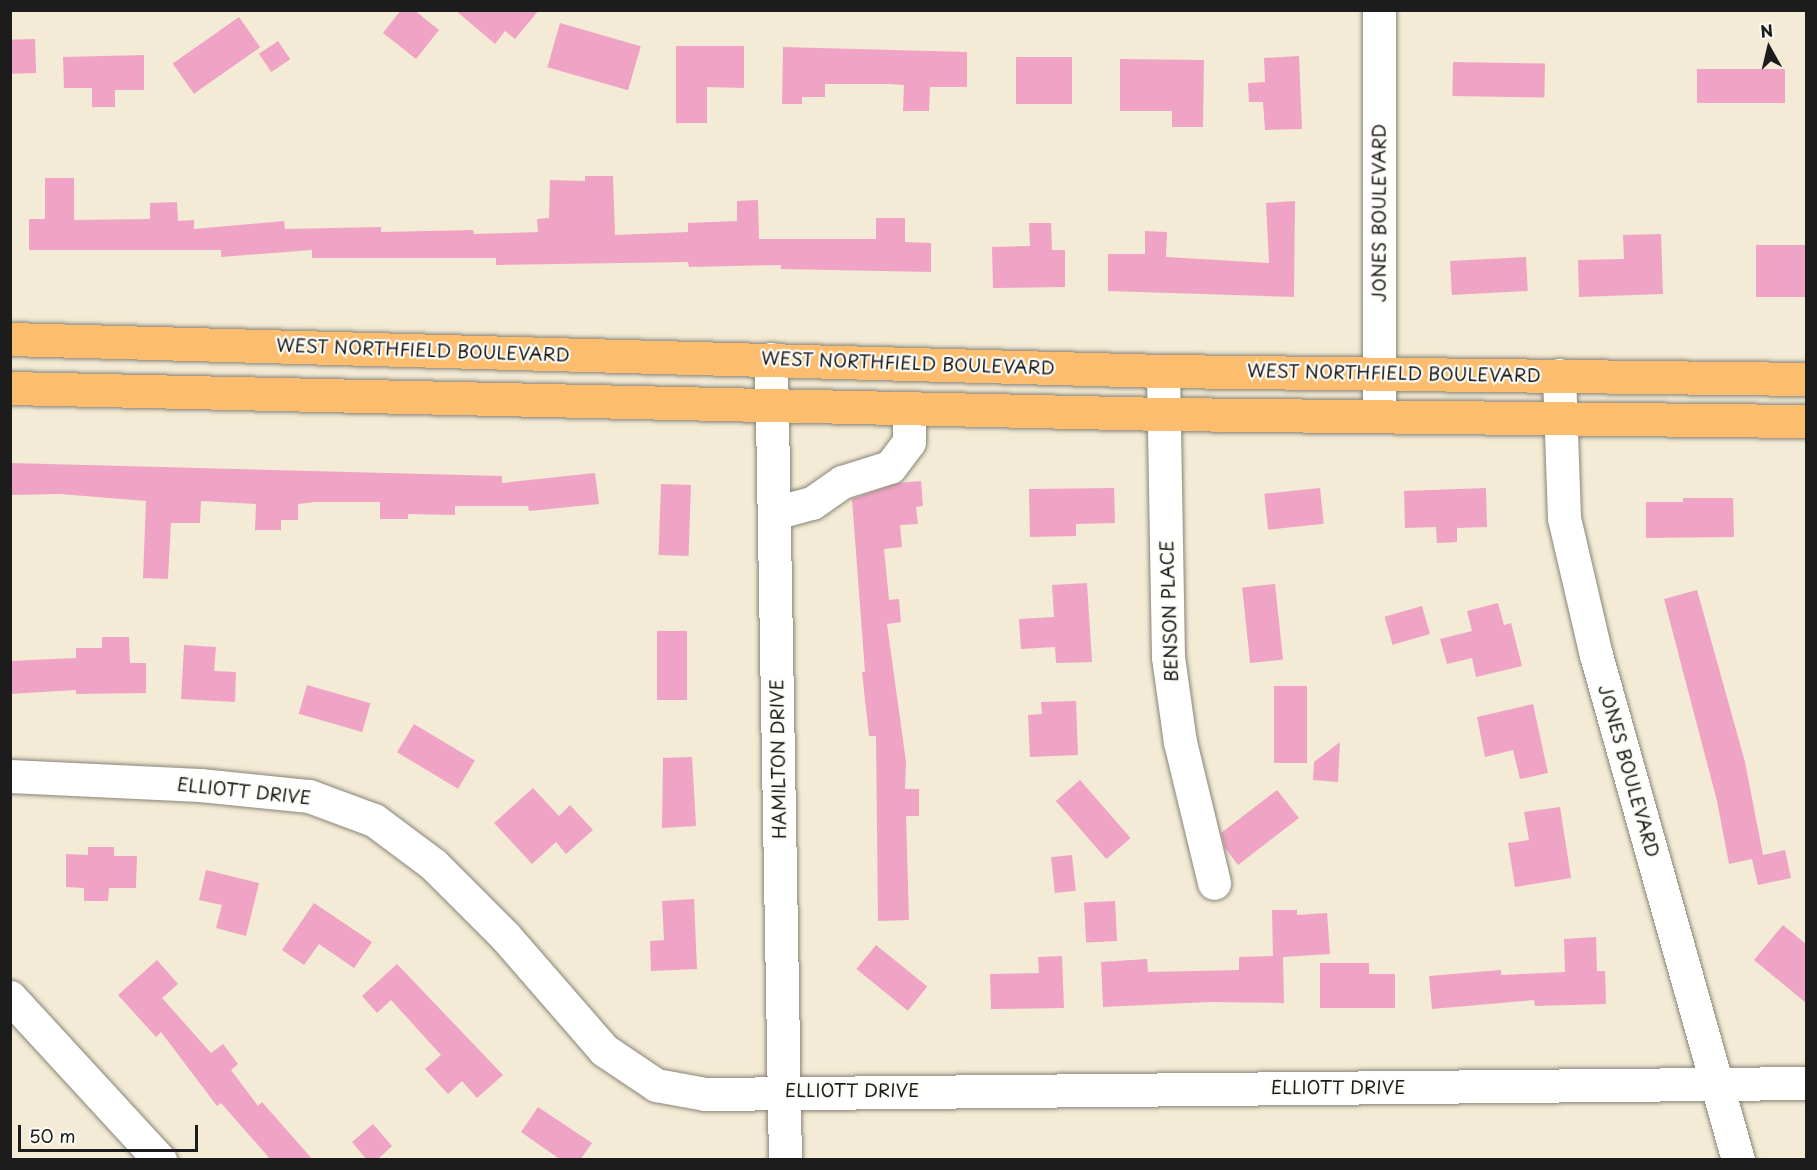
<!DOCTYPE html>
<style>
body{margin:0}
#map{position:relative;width:1817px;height:1170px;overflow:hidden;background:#f3ebd5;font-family:"Playpen Sans",sans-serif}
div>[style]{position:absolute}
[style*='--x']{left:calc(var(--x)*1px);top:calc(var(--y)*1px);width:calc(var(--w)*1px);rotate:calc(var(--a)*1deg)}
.building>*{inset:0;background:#efa4c5;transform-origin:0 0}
.roads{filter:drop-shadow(0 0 2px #888478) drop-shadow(0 0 2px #888478)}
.minor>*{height:33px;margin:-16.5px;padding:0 16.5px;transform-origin:16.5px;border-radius:16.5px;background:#fff}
.major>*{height:33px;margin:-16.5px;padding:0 16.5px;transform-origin:16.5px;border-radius:16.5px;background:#fcbd6f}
span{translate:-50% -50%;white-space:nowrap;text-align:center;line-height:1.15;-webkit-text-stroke:4.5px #fdfcf7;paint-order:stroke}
.street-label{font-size:18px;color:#1c1c1c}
.frame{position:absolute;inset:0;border:12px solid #1c1c1c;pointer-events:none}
.north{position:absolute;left:1739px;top:18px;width:60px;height:60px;-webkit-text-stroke:4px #fdfcf7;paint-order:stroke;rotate:352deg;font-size:16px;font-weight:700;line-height:24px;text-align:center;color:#1c1c1c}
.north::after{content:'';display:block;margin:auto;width:21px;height:27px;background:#1c1c1c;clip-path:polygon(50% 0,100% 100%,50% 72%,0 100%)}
.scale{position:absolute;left:18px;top:1125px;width:180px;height:27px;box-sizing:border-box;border:3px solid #1c1c1c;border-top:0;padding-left:8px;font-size:18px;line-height:21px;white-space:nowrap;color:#1c1c1c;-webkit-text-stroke:4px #fdfcf7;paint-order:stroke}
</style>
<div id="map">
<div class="building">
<i style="clip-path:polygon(401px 10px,414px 10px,439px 30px,416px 59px,383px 33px)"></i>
<i style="clip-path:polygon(455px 10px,539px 10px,515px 39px,505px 31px,495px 44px)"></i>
<i style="left:239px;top:17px;width:37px;height:81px;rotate:55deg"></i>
<i style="left:560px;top:23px;width:84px;height:46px;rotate:16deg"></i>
<i style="left:35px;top:39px;width:34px;height:25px;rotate:88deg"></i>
<i style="left:278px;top:41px;width:22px;height:23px;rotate:56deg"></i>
<i style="clip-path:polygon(676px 46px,744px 46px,744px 88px,707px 87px,707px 123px,676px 123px)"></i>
<i style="clip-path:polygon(783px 47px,967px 52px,967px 87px,930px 87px,929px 111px,903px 111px,904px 85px,889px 84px,825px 84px,825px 97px,802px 97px,802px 104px,782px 104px)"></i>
<i style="clip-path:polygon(144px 55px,144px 90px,115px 90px,115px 107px,92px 107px,92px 88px,64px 88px,63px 57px)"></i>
<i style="clip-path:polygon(1299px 56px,1302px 129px,1265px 130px,1263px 102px,1249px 102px,1248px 83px,1265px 82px,1264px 58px)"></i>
<i style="left:1016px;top:57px;width:56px;height:47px"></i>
<i style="clip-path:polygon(1120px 59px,1204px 60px,1203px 127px,1172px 127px,1172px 111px,1120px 111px)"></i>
<i style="left:1453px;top:62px;width:92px;height:34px;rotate:1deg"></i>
<i style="left:1785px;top:69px;width:34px;height:88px;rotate:90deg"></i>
<i style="clip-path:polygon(585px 176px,613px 176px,615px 235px,688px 232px,688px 223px,737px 221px,737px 201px,758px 200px,759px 239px,876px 239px,876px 218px,905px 218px,905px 242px,931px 243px,931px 272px,781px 269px,781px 265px,689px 267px,688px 262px,496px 265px,496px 258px,312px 258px,312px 250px,221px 257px,221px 250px,29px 250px,29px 219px,45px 219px,45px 178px,74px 178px,74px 220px,150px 219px,150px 203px,177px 202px,178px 221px,194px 220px,194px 229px,284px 221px,285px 229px,381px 227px,381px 232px,473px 230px,474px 234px,538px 232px,537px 219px,549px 218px,550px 180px,585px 181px)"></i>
<i style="clip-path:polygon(1295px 201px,1294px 297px,1108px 291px,1108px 254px,1145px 254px,1145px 231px,1167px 232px,1166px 257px,1269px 263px,1266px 203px)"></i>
<i style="clip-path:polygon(1029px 223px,1051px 223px,1052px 250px,1065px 250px,1065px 287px,993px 288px,992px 247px,1030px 246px)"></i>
<i style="clip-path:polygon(1661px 234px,1663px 294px,1579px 297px,1578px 260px,1624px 259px,1623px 235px)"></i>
<i style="left:1806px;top:245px;width:52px;height:50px;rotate:90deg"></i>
<i style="left:1526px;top:257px;width:34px;height:76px;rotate:87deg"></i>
<i style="clip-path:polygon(10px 463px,502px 476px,502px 483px,595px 473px,599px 504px,529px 511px,528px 506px,455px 506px,455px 515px,408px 514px,408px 519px,380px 519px,380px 502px,315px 502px,298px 504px,298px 520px,281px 520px,281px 530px,255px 530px,256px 504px,201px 501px,200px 523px,171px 523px,168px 579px,143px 578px,146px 501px,60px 494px,10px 495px)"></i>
<i style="clip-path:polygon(921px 481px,923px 506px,916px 507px,918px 524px,900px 525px,902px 547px,884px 549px,889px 600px,899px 599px,901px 622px,887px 624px,906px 762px,905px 789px,919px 789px,919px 816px,906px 816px,909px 920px,878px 921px,876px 736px,869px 736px,862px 672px,865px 672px,852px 499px,898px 483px)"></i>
<i style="left:661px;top:484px;width:30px;height:71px;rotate:2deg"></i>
<i style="clip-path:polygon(1114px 488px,1115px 523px,1076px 524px,1076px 536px,1030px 537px,1029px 489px)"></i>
<i style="left:1320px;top:488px;width:36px;height:56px;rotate:84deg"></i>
<i style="clip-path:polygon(1486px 488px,1487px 527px,1457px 528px,1457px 542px,1437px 543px,1436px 527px,1405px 528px,1404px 491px)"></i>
<i style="clip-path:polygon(1683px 498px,1733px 498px,1734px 537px,1646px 538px,1646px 502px,1683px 502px)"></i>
<i style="clip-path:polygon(1087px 583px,1092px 662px,1056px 663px,1055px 647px,1021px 649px,1019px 619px,1054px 617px,1052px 585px)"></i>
<i style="left:1275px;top:584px;width:76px;height:33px;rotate:84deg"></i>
<i style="clip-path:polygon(1697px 590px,1745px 762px,1763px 855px,1785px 850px,1791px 878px,1758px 885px,1752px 859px,1729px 864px,1717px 801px,1664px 599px)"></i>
<i style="clip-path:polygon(1498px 603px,1504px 625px,1511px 623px,1522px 666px,1476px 677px,1472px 658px,1447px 664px,1440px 639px,1472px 631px,1467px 611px)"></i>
<i style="left:1422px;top:606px;width:29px;height:39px;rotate:74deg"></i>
<i style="left:657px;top:631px;width:30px;height:69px"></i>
<i style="clip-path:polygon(102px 637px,129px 637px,130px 663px,146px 663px,146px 693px,76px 694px,76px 690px,10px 694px,10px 661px,76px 658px,76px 648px,102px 648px)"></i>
<i style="clip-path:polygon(184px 645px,216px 647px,214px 671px,236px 672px,235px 702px,181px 699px)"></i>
<i style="left:307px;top:685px;width:66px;height:30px;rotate:16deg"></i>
<i style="left:1274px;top:686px;width:33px;height:77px"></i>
<i style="clip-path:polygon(1076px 701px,1078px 755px,1030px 757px,1028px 715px,1042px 714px,1041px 702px)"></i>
<i style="clip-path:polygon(1533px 704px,1548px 773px,1520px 779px,1513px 750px,1485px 757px,1477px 717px)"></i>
<i style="left:414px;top:724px;width:71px;height:33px;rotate:31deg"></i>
<i style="clip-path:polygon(1340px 742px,1338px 782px,1313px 780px,1314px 762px)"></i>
<i style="clip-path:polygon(692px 757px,696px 826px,662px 828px,663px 758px)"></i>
<i style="left:1080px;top:780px;width:77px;height:32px;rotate:49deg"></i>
<i style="clip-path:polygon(533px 788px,559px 816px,570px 805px,593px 830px,566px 854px,556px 842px,532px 864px,494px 823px)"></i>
<i style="clip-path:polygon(1277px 790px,1299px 818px,1238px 865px,1225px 848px,1221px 833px)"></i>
<i style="clip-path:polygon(1560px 807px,1571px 878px,1515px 887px,1508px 843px,1529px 840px,1524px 812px)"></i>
<i style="clip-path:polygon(88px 847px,114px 847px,114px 856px,137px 856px,136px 888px,109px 888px,108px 901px,84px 901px,84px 888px,66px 887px,66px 854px,88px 855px)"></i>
<i style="left:1072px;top:855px;width:36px;height:21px;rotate:84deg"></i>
<i style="clip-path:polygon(206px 870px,259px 883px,246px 936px,216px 928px,222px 905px,199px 900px)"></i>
<i style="clip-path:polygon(694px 899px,697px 969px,651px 971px,650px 941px,664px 940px,662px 901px)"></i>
<i style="left:1115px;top:901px;width:40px;height:31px;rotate:87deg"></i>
<i style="clip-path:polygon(314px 903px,372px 942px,354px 968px,319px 944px,304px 965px,282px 950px)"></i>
<i style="clip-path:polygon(1272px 910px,1297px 910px,1297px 915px,1327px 913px,1330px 954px,1283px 957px,1284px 1003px,1210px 1002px,1103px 1007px,1101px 962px,1147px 959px,1148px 972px,1239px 970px,1239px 957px,1273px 956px)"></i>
<i style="clip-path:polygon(1783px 925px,1806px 944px,1806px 1003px,1754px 960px)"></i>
<i style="clip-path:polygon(1596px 937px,1597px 971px,1605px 971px,1606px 1004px,1535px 1006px,1534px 1000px,1432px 1009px,1429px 976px,1501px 970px,1501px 975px,1565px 972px,1564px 939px)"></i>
<i style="left:876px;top:945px;width:66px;height:31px;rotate:39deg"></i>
<i style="clip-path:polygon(1062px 956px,1064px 1008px,991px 1009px,990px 974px,1039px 973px,1038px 957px)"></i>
<i style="clip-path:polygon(157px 960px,178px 984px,162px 998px,211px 1053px,223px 1044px,238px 1064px,231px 1070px,258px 1106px,262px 1102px,313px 1160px,271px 1160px,221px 1103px,217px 1106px,161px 1032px,156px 1037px,118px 995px)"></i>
<i style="clip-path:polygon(1320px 963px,1369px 963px,1369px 974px,1395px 974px,1395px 1008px,1320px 1008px)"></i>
<i style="clip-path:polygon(397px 964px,503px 1075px,477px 1098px,462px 1081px,448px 1094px,425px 1069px,441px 1055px,391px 1000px,377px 1013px,362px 996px)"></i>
<i style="clip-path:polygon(538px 1107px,592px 1143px,580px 1160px,561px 1160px,521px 1132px)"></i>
<i style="clip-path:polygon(373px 1124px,392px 1146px,377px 1160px,367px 1160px,352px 1142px)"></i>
</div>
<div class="roads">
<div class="minor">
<i style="--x:771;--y:359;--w:801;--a:89"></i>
<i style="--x:1163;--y:371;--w:286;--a:89"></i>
<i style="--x:1168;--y:657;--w:86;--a:82"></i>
<i style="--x:1180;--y:742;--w:145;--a:76.4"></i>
<i style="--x:1559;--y:375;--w:143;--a:88"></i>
<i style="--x:1564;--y:518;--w:141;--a:76.9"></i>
<i style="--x:1596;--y:655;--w:525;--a:74.29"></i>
<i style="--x:1379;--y:416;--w:406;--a:-90"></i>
<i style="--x:774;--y:513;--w:39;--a:-15"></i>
<i style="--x:812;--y:503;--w:37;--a:-35"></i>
<i style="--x:842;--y:482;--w:50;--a:-17.4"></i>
<i style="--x:890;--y:467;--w:31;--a:-53"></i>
<i style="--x:909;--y:442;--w:34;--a:-90"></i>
<i style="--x:10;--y:776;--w:190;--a:2.7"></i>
<i style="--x:200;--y:785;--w:110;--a:5.8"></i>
<i style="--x:309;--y:796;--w:69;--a:20.3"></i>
<i style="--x:374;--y:820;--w:74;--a:36.7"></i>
<i style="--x:433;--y:864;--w:102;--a:45"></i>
<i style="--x:505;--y:936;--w:151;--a:49"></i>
<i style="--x:604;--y:1050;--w:63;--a:33.9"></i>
<i style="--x:656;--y:1085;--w:50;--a:10.4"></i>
<i style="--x:705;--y:1094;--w:1101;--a:-0.57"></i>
<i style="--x:10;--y:997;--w:222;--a:47.4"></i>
</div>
<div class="major">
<i style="--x:10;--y:339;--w:1153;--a:1.59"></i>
<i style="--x:1163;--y:371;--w:643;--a:0.71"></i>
<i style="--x:10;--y:388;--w:1155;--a:1.29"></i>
<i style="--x:1165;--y:414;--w:641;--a:0.63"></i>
</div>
</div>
<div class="street-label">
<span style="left:1379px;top:213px;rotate:-90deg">JONES BOULEVARD</span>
<span style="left:423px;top:350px;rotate:2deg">WEST NORTHFIELD BOULEVARD</span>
<span style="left:908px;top:363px;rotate:2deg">WEST NORTHFIELD BOULEVARD</span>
<span style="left:1394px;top:373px;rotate:1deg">WEST NORTHFIELD BOULEVARD</span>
<span style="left:1169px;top:611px;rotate:-92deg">BENSON PLACE</span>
<span style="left:778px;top:759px;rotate:-91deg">HAMILTON DRIVE</span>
<span style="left:1629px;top:771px;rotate:74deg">JONES BOULEVARD</span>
<span style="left:244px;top:791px;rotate:6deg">ELLIOTT DRIVE</span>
<span style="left:1338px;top:1087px">ELLIOTT DRIVE</span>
<span style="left:852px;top:1090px">ELLIOTT DRIVE</span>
</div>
<div class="frame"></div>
<div class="north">N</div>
<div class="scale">50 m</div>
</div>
